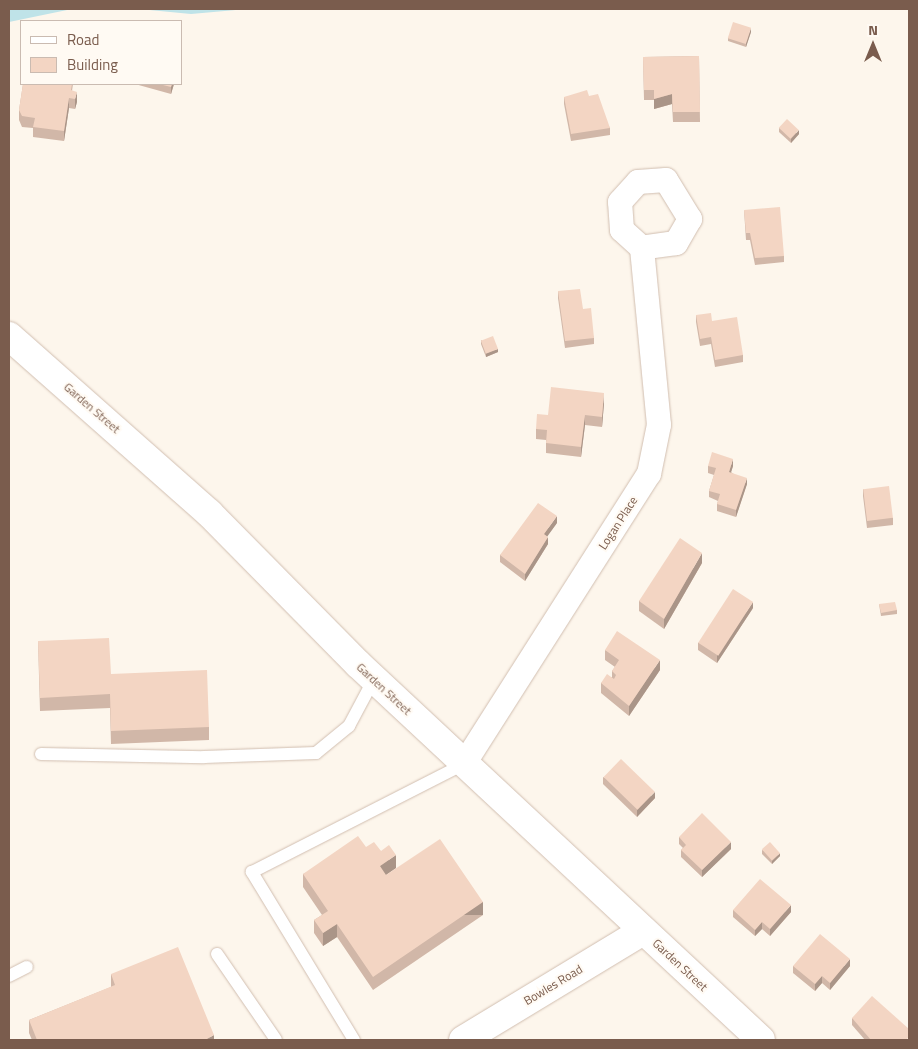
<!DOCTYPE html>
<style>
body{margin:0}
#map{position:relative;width:918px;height:1049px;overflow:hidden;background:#fdf6ec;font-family:"Titillium Web",sans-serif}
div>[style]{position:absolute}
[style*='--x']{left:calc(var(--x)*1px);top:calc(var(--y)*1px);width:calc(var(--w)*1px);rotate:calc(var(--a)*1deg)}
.water>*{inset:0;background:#bfe3e8}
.roads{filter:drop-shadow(0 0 1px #d1beb0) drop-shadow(0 0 1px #d1beb0)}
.lane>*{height:12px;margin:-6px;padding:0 6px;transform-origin:6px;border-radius:6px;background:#fff}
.street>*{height:24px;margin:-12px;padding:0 12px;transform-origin:12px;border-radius:12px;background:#fff}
.secondary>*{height:28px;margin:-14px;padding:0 14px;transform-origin:14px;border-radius:14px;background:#fff}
.wall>*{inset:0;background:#d1b7a8}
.shaded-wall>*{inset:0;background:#aa9588;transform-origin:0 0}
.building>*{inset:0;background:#f3d5c3;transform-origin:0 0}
span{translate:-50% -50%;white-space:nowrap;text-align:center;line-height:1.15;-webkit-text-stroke:4px #fffaf3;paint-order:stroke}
.street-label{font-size:12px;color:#7a5c4d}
.frame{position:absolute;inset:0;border:10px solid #7a5c4d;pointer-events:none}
.legend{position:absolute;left:20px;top:20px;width:162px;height:65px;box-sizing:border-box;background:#fffaf3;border:1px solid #cabbb1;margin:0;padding:6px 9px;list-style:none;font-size:15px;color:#7a5c4d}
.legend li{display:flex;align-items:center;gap:10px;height:25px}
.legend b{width:25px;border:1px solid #cabbb1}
.north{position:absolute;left:848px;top:20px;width:50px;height:50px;-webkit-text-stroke:4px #fffaf3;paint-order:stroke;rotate:0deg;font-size:14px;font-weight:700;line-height:20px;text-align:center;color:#7a5c4d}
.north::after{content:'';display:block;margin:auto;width:18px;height:22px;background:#7a5c4d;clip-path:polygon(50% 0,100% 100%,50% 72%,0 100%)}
</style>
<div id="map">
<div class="water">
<i style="clip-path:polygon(9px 9px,72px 9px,9px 22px)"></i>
<i style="clip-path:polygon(139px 9px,247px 9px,191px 14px)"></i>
</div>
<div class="roads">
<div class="lane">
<i style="--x:41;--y:754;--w:163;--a:1.1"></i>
<i style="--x:204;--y:757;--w:112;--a:-2"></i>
<i style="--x:316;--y:753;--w:43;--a:-39.3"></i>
<i style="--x:349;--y:726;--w:53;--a:-62"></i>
<i style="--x:217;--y:954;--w:104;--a:55.5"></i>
<i style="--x:9;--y:976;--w:20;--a:-27"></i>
<i style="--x:354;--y:1040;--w:197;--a:-121.3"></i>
<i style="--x:252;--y:872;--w:238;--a:-27"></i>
</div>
<div class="street">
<i style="--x:464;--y:764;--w:344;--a:-57.5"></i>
<i style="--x:649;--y:474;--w:50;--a:-78.5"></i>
<i style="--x:659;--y:425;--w:178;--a:-95.5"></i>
<i style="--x:642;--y:248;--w:27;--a:-138"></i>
<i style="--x:622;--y:230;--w:28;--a:-94"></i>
<i style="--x:620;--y:202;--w:27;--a:-48"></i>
<i style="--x:638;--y:182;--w:28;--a:-4"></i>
<i style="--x:666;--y:180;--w:46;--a:58.4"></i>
<i style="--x:690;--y:219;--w:28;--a:120"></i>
<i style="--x:676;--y:243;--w:34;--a:172"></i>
</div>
<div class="secondary">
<i style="--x:9;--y:336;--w:267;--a:41.5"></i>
<i style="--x:209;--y:513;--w:212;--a:45.4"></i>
<i style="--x:358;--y:664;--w:551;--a:43.01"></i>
<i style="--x:463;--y:1040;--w:210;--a:-31.2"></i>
</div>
</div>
<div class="wall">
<i style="clip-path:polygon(751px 32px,746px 47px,728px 41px,728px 38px)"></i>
<i style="clip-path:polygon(699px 56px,700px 122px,673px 122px,672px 104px,654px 109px,654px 100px,644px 100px,643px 57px)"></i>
<i style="clip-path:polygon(23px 84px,73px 84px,72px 91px,77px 102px,75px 109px,69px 108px,64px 141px,33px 137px,33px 128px,22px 127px,19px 120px,19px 110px)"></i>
<i style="clip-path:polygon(135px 84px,174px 84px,171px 94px)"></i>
<i style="clip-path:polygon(589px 96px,610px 128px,610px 135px,571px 141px,564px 104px,564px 97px)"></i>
<i style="clip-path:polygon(779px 128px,799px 134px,791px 143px,779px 132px)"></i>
<i style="clip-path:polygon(744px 210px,784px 256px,784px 262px,755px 265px,750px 240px,746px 240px)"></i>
<i style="clip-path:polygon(558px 291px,583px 309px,594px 338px,594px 344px,565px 348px,558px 298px)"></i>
<i style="clip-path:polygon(696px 315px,712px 321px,743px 355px,743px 362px,715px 367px,711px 344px,700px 346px,696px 322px)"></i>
<i style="clip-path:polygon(481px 340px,498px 352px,486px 357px,481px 344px)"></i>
<i style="clip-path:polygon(604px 403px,602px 427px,585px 425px,581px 457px,546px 453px,546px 440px,536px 439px,536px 429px,548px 415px)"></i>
<i style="clip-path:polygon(708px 466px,733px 466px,731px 472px,747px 484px,736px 517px,717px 511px,717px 504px,718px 501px,709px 497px,709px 491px,714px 475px,708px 473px)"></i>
<i style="clip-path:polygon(863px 489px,893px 518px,893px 525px,867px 528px,863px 496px)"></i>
<i style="clip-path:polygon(557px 523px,547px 536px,548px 544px,525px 581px,500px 562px,500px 555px)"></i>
<i style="clip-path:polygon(702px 563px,664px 629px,639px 611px,639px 601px)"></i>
<i style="clip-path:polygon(879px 604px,897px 610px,897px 614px,881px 616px)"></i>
<i style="clip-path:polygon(753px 608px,717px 663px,698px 650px,698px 643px)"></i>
<i style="clip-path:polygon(38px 641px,111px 674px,209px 727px,209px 740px,111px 744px,110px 708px,40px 711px)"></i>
<i style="clip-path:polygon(605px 650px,660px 670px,629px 716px,601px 693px,601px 683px,612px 677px,612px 671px,615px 667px,605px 660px)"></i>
<i style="clip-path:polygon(603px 777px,655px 798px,637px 817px,603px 784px)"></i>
<i style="clip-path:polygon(679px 837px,731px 849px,702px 877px,681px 857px,681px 850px,683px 848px,679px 844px)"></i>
<i style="clip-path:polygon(366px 847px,381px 851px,396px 868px,386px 875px,483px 915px,373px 990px,337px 937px,323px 946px,314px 933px,314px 920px,322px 915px,303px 887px,303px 874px)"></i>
<i style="clip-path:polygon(762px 850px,780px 856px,772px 864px,762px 854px)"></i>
<i style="clip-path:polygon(733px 910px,791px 912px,770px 936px,762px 929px,755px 936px,733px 917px)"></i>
<i style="clip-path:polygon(793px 966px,850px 966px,830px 990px,822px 983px,815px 991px,793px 973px)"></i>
<i style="clip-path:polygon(111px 974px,214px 1040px,32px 1040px,29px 1033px,29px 1020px,111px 987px)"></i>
<i style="clip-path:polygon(852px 1018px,909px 1040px,865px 1040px,852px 1025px)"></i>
</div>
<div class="shaded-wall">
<i style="clip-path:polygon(751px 28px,751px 32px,746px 47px,746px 43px)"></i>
<i style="clip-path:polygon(172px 84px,174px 84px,171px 94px,171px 87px)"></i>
<i style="clip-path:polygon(77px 92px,77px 102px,75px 109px,75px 99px)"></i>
<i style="clip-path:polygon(672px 94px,672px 104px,654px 109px,654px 99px)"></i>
<i style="clip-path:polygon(69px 98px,69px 108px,64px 141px,64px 131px)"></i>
<i style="clip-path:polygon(799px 130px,799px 134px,791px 143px,791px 139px)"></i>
<i style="clip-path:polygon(498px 349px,498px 352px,486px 357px,486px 353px)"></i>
<i style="clip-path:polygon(604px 393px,604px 403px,602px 427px,602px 417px)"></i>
<i style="clip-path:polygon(585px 415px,585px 425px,581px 457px,581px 447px)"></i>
<i style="clip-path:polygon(733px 459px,733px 466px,729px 479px,729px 472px)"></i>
<i style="clip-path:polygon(747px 478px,747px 484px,736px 517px,736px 510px)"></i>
<i style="clip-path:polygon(557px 516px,557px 523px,544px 541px,544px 534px)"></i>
<i style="clip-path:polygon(548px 537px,548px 544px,525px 581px,525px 574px)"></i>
<i style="clip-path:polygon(702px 553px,702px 563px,664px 629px,664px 619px)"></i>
<i style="clip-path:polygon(753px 602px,753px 608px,717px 663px,717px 656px)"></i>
<i style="clip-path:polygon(660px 660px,660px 670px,629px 716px,629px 706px)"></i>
<i style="clip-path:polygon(655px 792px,655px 798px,637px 817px,637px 810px)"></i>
<i style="clip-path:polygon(731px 842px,731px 849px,702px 877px,702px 870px)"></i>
<i style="clip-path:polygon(780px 853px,780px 856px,772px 864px,772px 861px)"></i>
<i style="clip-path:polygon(396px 855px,396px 868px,380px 879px,380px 866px)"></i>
<i style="left:483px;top:902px;width:13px;height:133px;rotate:90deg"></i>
<i style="clip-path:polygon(791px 905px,791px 912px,770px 936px,770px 929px)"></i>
<i style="clip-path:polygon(762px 922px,762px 929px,755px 936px,755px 930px)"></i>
<i style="clip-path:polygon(337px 924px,337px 937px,323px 946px,323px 933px)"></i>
<i style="clip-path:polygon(850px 959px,850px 966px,830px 990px,830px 983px)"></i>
<i style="clip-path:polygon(822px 976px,822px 983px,815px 991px,815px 984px)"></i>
<i style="clip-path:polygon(214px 1035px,214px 1040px,205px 1040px)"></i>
</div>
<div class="building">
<i style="left:733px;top:22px;width:19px;height:17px;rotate:18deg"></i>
<i style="clip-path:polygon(699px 56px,700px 112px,673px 112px,672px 94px,654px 99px,654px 90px,644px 90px,643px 57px)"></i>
<i style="clip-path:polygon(23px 84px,72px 84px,71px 90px,77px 92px,75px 99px,69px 98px,64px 131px,33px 127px,35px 118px,22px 116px,19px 110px)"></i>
<i style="clip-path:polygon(159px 84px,172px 84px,171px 87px)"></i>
<i style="clip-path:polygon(587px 90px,589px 96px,598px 94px,610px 128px,571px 134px,564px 97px)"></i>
<i style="left:787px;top:119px;width:16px;height:12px;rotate:43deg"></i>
<i style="clip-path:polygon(780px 207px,784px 256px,755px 258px,750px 233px,746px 233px,744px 210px)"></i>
<i style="clip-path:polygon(580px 289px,583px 309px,591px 308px,594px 338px,565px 341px,558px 291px)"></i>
<i style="clip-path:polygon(711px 313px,712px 321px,737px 317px,743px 355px,715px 360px,711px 337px,700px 339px,696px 315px)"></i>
<i style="left:493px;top:336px;width:14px;height:13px;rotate:69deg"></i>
<i style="clip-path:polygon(551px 387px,604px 393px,602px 417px,585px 415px,581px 447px,546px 443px,547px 430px,536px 429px,537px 414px,548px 415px)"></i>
<i style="clip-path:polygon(712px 452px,733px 459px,729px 472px,747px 478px,736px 510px,717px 504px,720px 494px,709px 491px,716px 468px,708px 466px)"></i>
<i style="left:889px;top:486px;width:32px;height:26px;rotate:83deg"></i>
<i style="clip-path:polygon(538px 503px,557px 516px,544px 534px,548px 537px,525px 574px,500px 555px)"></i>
<i style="clip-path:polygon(680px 538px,702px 553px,664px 619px,639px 601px)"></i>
<i style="left:733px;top:589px;width:24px;height:64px;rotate:33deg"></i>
<i style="clip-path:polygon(895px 602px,897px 610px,881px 613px,879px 604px)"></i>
<i style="clip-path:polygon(617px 631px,660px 660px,629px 706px,601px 683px,607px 674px,614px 679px,616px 675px,612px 671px,619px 660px,605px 650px)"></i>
<i style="clip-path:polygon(109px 638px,111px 674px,207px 670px,209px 727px,111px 731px,110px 694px,40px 698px,38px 641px)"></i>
<i style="left:621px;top:759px;width:47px;height:25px;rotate:44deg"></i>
<i style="clip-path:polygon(702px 813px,731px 842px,702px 870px,681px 850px,686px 845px,679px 837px)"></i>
<i style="clip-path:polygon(358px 836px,366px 847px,374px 842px,381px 851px,389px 845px,396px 855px,380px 866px,386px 875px,440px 839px,483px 902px,373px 977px,337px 924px,323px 933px,314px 920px,328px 911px,303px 874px)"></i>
<i style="left:770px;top:842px;width:15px;height:11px;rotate:48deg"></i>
<i style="clip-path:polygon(760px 879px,791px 905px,770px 929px,762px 922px,755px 930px,733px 910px)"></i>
<i style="clip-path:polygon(820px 934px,850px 959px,830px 983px,822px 976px,815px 984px,793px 966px)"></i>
<i style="clip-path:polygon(178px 947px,214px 1035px,205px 1040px,37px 1040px,29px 1020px,115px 985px,111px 974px)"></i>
<i style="clip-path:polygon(872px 996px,909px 1029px,909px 1037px,906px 1040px,871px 1040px,852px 1018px)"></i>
</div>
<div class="street-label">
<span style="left:92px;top:408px;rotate:41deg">Garden Street</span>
<span style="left:618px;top:523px;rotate:-57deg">Logan Place</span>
<span style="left:384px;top:689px;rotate:43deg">Garden Street</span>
<span style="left:680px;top:965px;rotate:43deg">Garden Street</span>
<span style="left:553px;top:985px;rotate:-31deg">Bowles Road</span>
</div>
<div class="frame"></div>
<ul class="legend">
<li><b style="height:6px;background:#fff"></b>Road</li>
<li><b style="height:14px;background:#f3d5c3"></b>Building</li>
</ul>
<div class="north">N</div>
</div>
